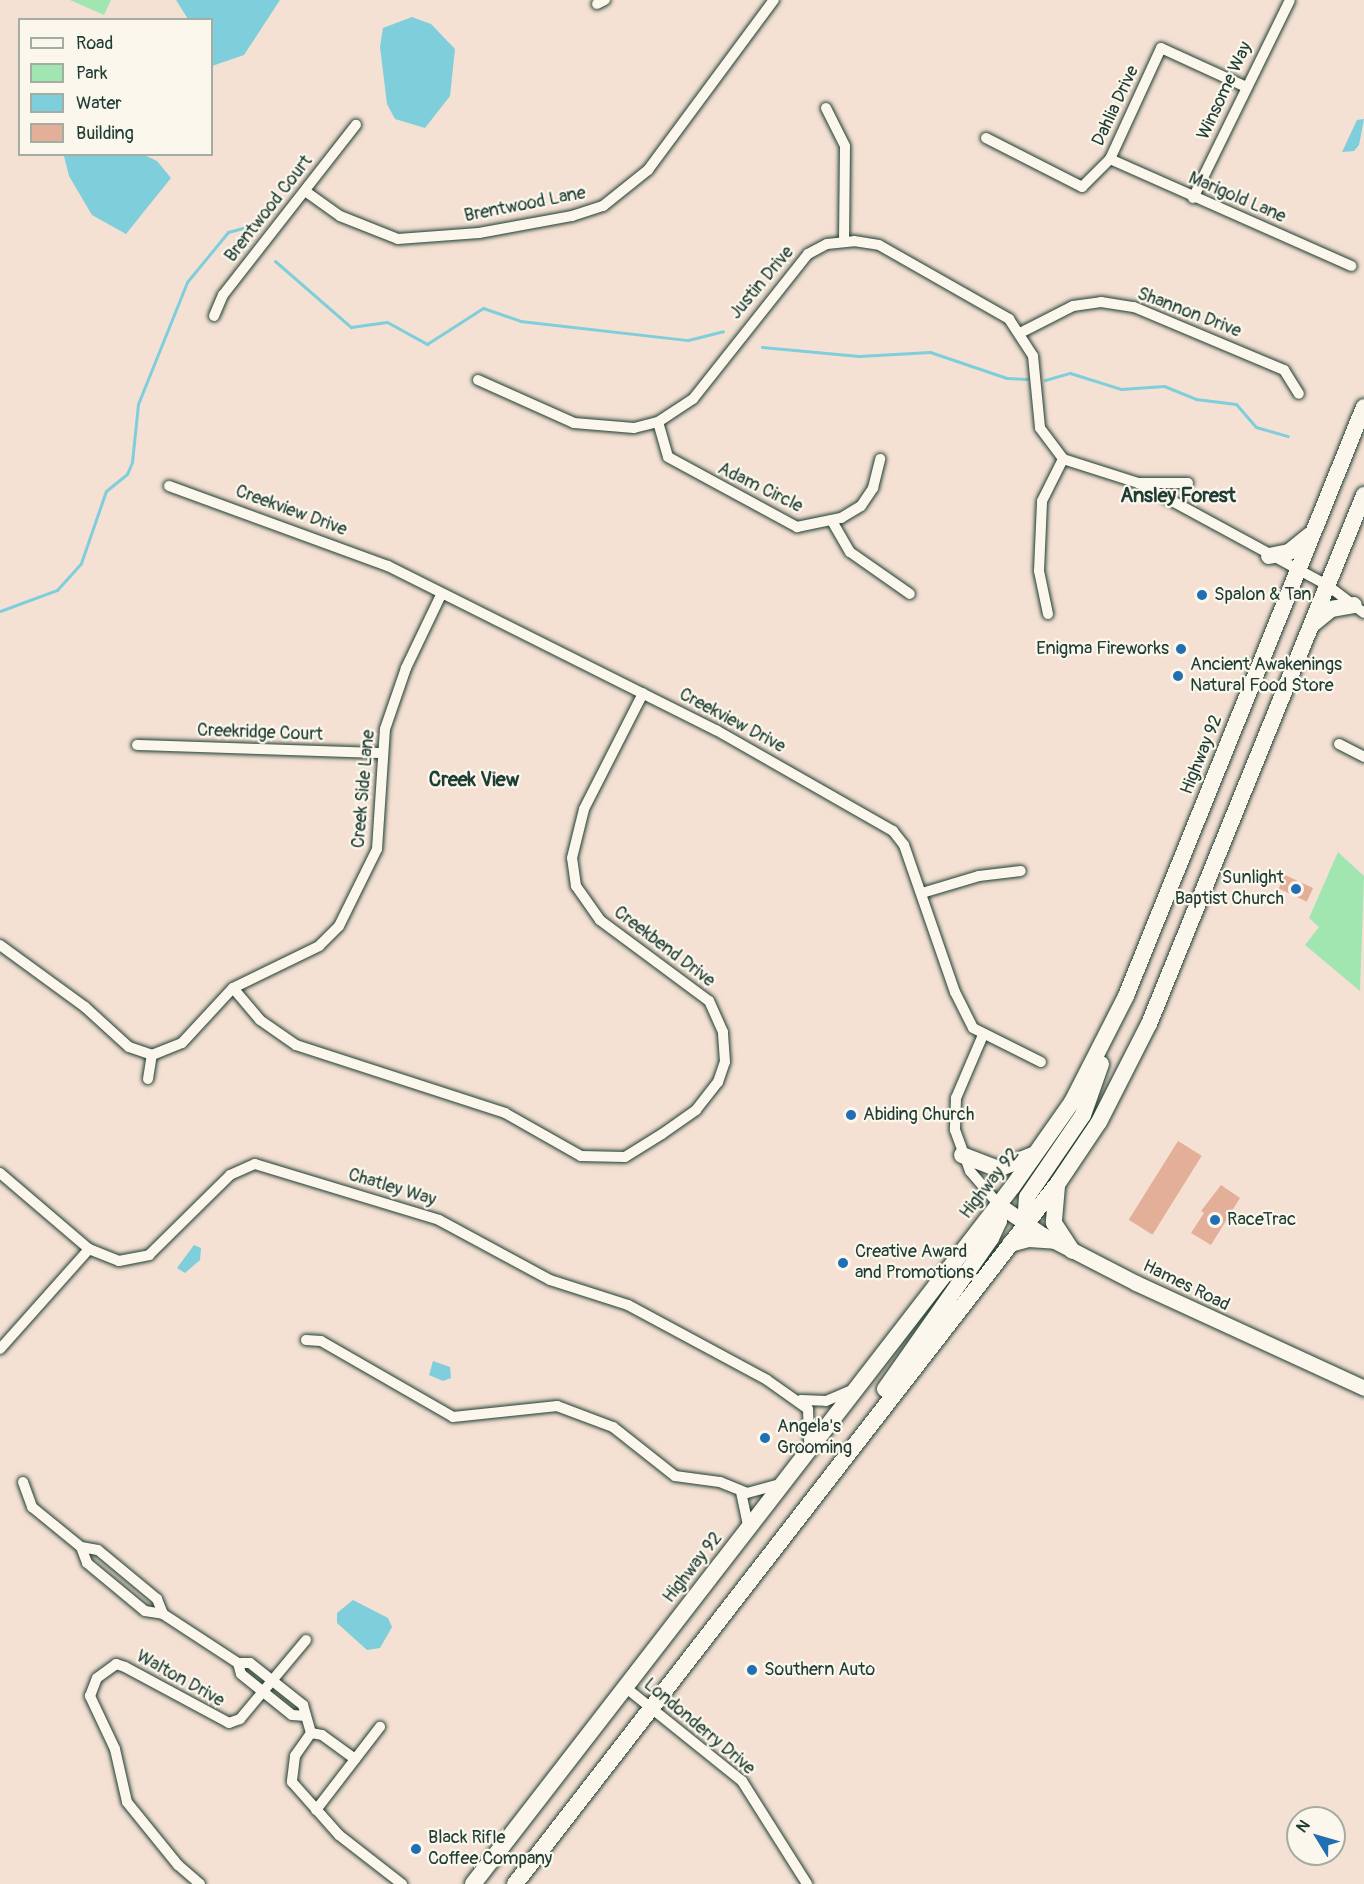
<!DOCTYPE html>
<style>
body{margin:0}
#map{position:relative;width:1364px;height:1884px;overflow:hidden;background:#f4e1d3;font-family:Pangolin,sans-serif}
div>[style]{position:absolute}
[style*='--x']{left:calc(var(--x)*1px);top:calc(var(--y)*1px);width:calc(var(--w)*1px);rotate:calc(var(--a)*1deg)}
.green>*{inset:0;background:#a1e5b0}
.water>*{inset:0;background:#7fcedb}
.stream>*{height:3px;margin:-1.5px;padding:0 1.5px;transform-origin:1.5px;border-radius:1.5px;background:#7fcedb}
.building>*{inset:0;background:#e4af98;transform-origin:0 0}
.roads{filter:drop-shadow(0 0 2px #1f3d34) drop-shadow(0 0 2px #1f3d34)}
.street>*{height:10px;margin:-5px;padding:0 5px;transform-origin:5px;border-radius:5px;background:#fbf7ec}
.secondary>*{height:15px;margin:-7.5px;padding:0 7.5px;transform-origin:7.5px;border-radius:7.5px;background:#fbf7ec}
.primary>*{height:16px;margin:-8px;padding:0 8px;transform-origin:8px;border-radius:8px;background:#fbf7ec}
.dots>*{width:16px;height:16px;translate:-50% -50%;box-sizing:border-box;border:3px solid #fbf7ec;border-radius:50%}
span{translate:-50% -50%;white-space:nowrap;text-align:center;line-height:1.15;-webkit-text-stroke:4.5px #fbf7ec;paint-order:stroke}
.street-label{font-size:18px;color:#1f3d34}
.poi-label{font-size:18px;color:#1f3d34}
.left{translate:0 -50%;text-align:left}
.right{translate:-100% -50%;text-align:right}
.neighbourhood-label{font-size:20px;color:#1f3d34;font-weight:700}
.legend{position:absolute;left:18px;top:18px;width:195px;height:138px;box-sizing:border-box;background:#fbf7ec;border:2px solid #a3ada2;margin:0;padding:8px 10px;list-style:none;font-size:18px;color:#1f3d34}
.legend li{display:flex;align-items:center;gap:12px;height:30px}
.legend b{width:30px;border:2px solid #a3ada2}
.north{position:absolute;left:1286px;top:1806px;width:60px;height:60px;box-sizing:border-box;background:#fbf7ec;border:2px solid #a3ada2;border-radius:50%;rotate:307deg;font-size:16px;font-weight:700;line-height:24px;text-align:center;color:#1f3d34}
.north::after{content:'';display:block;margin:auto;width:21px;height:27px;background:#1f6fb2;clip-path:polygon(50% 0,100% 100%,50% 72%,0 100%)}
</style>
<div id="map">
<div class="green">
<i style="clip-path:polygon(70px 0,111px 0,104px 15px)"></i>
<i style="clip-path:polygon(1338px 852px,1364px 876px,1360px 991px,1305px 945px,1319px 927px,1309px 918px)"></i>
</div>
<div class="water">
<i style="clip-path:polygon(176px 0,280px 0,244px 55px,212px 66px,212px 20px,188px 19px)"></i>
<i style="clip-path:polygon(412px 17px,431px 24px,455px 49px,450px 96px,425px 128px,395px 119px,387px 104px,380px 47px,383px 28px)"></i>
<i style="clip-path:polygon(1364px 119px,1359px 145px,1354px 151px,1342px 152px,1357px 120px)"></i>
<i style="clip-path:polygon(142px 154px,157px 161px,171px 178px,126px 234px,92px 215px,69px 176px,64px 156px)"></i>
<i style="clip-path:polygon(194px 1245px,201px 1248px,200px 1260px,185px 1273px,177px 1268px)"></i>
<i style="clip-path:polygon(433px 1361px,450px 1367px,451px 1378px,443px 1381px,429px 1375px)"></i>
<i style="clip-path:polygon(353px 1600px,388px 1618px,392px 1627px,380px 1648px,367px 1650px,337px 1623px,337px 1613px)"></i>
</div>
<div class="stream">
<i style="--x:275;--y:261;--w:101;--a:41"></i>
<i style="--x:351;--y:327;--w:36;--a:-8"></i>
<i style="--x:387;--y:322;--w:46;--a:28.8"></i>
<i style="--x:427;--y:344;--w:67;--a:-32.7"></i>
<i style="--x:483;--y:308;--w:39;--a:19"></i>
<i style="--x:520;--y:321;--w:169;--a:6.5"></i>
<i style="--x:688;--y:340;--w:36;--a:-14"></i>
<i style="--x:762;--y:347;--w:97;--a:5.3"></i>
<i style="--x:859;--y:356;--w:71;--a:-3.2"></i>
<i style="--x:930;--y:352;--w:81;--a:18.7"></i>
<i style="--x:1007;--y:378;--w:20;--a:3"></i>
<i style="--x:1045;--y:380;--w:26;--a:-16"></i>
<i style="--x:1070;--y:373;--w:53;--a:17.4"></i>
<i style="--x:1121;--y:389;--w:43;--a:-4"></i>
<i style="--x:1164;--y:386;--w:35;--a:22"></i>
<i style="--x:1196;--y:399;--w:40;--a:7.1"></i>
<i style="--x:1236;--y:404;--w:30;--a:49"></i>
<i style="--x:1256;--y:427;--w:33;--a:16"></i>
<i style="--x:0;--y:611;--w:61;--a:-20.2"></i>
<i style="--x:57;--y:590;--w:36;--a:-48"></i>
<i style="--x:81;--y:563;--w:76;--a:-70.9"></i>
<i style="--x:106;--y:491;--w:27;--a:-39"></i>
<i style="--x:127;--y:474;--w:13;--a:-67"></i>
<i style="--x:132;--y:462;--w:58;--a:-84.1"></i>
<i style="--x:138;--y:404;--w:131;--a:-68.1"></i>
<i style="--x:187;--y:282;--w:65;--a:-50.6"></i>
<i style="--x:228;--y:232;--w:20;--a:-15"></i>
</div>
<div class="building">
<i style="left:1285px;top:875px;width:31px;height:15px;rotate:25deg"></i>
<i style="left:1178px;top:1141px;width:28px;height:93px;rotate:32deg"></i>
<i style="clip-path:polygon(1221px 1185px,1240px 1198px,1211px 1245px,1191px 1233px,1204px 1213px,1201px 1211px)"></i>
</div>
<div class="roads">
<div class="street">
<i style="--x:597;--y:4;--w:9;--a:-27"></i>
<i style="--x:826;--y:108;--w:42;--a:63.4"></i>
<i style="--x:845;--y:146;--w:96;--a:90.6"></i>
<i style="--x:986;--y:138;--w:108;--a:27"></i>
<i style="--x:1082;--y:187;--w:40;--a:-45"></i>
<i style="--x:1110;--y:159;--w:122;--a:-65.3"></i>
<i style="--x:1161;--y:48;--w:91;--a:24.6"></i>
<i style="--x:1110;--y:159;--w:264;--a:23.9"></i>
<i style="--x:305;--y:191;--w:43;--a:35.5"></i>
<i style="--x:340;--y:216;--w:62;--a:21.6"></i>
<i style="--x:398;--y:239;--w:81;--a:-4.2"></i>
<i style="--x:479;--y:233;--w:95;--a:-10.4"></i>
<i style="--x:572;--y:216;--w:33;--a:-18"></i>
<i style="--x:603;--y:206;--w:58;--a:-38.7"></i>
<i style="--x:648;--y:170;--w:212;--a:-53.5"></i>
<i style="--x:1193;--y:198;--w:220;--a:-63.9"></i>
<i style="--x:214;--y:316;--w:23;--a:-67"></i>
<i style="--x:223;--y:295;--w:216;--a:-52"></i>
<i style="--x:1020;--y:333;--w:59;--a:-27"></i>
<i style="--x:1073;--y:306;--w:28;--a:-8"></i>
<i style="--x:1101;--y:302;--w:33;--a:9"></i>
<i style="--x:1134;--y:307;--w:163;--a:22.8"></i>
<i style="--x:1284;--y:370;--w:28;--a:58"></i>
<i style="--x:478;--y:380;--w:105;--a:24.1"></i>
<i style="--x:574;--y:423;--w:60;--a:4.8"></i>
<i style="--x:634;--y:428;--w:25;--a:-14"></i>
<i style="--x:658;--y:422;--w:42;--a:-33.3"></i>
<i style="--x:693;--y:399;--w:185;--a:-51.6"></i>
<i style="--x:808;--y:254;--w:21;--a:-28"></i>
<i style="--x:827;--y:244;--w:27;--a:-6"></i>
<i style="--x:854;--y:241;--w:25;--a:9"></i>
<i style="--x:879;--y:245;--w:150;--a:29.6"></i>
<i style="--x:1009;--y:319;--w:44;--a:57"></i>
<i style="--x:1033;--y:356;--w:72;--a:84.4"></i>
<i style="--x:1040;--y:428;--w:39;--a:53"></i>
<i style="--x:1063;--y:459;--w:79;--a:17.7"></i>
<i style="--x:1138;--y:483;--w:50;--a:0"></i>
<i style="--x:658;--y:422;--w:36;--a:74"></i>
<i style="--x:668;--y:457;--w:147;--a:28.5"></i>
<i style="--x:797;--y:527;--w:45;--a:-11.6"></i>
<i style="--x:841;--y:518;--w:23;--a:-31"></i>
<i style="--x:861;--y:506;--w:22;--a:-56"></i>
<i style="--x:873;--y:488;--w:30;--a:-76"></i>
<i style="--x:1139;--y:483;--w:214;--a:28.5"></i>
<i style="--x:1327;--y:585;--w:46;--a:37.1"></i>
<i style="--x:169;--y:486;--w:233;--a:20.1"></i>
<i style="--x:388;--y:566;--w:367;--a:26.6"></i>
<i style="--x:716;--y:730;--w:204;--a:29.7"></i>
<i style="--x:893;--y:831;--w:18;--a:52"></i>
<i style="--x:904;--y:845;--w:156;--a:70.9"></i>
<i style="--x:955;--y:992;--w:40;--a:63.4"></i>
<i style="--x:973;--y:1028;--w:76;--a:26.6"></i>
<i style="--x:832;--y:521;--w:36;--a:60"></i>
<i style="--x:850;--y:552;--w:73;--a:35"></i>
<i style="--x:1048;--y:614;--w:44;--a:-101.8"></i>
<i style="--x:1039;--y:571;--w:70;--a:-87.5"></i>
<i style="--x:1042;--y:501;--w:47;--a:-63.4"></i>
<i style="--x:1339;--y:744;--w:28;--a:27"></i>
<i style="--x:137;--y:745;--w:244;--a:1.9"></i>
<i style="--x:922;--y:893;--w:59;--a:-16.6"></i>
<i style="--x:979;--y:876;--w:42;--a:-6.8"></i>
<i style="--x:0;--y:945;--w:105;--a:36.1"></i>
<i style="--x:85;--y:1007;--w:59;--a:42.3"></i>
<i style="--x:129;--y:1047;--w:24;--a:19"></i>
<i style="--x:152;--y:1055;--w:32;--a:-22"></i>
<i style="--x:182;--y:1043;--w:75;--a:-47.2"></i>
<i style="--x:233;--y:988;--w:96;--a:-26"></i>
<i style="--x:319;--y:946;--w:28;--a:-45"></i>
<i style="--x:339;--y:926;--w:86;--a:-63.7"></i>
<i style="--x:377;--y:849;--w:120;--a:-86.2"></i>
<i style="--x:385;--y:729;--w:65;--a:-71"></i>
<i style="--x:406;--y:668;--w:81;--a:-64.4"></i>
<i style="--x:233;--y:988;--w:42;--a:49.8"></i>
<i style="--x:260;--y:1020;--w:44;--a:34.8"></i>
<i style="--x:296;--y:1045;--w:220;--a:18"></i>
<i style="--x:505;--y:1113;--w:87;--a:29.5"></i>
<i style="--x:581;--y:1156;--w:44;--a:1.3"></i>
<i style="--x:625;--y:1157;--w:44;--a:-31.9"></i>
<i style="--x:662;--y:1134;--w:42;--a:-35.2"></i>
<i style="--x:696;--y:1110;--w:36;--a:-52"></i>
<i style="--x:718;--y:1082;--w:21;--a:-71"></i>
<i style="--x:725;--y:1062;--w:30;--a:-94"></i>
<i style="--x:723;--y:1032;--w:34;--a:-114"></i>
<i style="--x:709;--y:1001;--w:136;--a:-143.4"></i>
<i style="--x:600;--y:920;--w:42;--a:-125.2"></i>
<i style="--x:576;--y:886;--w:28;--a:-98"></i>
<i style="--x:572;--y:858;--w:50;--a:-76.2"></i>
<i style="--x:584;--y:809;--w:130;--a:-63"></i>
<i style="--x:983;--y:1035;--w:69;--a:113.2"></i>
<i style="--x:956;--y:1098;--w:32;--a:92"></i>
<i style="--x:955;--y:1130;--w:44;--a:69.9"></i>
<i style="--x:970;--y:1171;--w:45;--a:49.5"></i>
<i style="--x:148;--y:1079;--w:24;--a:-81"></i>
<i style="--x:0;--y:1173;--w:117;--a:40.5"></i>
<i style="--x:89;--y:1249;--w:32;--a:22"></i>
<i style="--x:119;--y:1261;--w:31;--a:-11"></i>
<i style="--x:149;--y:1255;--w:114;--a:-44.6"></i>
<i style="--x:230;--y:1175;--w:27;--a:-24"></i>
<i style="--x:255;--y:1164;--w:192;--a:16.9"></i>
<i style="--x:439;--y:1220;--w:126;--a:28.4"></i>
<i style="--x:550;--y:1280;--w:82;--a:17.8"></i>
<i style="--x:628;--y:1305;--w:158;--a:28.3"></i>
<i style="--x:767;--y:1380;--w:50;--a:35.3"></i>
<i style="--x:808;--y:1409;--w:36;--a:88"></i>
<i style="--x:306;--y:1340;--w:15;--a:4"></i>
<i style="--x:321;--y:1341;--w:152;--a:29.9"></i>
<i style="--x:453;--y:1417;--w:105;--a:-6"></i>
<i style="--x:557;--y:1406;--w:60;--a:20.6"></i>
<i style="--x:613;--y:1427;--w:79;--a:38.3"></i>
<i style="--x:675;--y:1476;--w:45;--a:7.6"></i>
<i style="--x:720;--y:1482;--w:29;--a:22"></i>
<i style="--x:747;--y:1493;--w:34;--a:-15"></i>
<i style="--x:0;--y:1349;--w:134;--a:-48.3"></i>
<i style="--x:801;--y:1400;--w:25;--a:2"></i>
<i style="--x:826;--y:1401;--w:28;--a:-23"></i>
<i style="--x:23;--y:1482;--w:27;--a:70"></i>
<i style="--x:32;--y:1507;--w:63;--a:39.2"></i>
<i style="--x:81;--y:1547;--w:17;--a:10"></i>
<i style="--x:98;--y:1550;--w:77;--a:39.7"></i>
<i style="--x:157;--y:1599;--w:16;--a:68"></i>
<i style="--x:741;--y:1492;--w:35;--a:78"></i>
<i style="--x:81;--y:1547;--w:17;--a:69"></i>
<i style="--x:87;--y:1563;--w:75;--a:39.6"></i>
<i style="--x:145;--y:1611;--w:18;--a:9"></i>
<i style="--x:163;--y:1614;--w:90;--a:33.2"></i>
<i style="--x:238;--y:1663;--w:12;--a:0"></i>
<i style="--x:250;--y:1663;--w:68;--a:38.4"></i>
<i style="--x:303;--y:1705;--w:29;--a:74"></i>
<i style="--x:311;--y:1733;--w:28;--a:125"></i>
<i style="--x:295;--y:1756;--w:26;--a:97"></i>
<i style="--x:292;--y:1782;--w:71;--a:48.4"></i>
<i style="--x:339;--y:1835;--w:80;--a:37.9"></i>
<i style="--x:238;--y:1663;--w:11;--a:75"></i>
<i style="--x:241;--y:1674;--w:65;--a:38.8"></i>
<i style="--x:292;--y:1715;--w:14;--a:4"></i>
<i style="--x:625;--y:1687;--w:150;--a:38.8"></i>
<i style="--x:742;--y:1781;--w:122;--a:57.7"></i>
<i style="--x:311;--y:1733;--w:11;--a:10"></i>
<i style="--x:322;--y:1735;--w:41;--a:36"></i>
<i style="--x:316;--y:1810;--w:105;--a:-52.4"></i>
<i style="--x:200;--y:1884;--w:29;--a:-139"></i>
<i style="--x:178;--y:1865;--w:81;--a:-129"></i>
<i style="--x:127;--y:1802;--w:54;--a:-102.8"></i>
<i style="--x:115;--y:1749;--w:59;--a:-115.3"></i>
<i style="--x:90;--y:1696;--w:19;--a:-69"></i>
<i style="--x:97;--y:1678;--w:24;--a:-36"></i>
<i style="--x:116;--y:1664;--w:9;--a:18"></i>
<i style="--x:125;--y:1667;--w:118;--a:28.3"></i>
<i style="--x:229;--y:1723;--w:12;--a:-20"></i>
<i style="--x:240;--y:1719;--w:103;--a:-50.1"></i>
</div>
<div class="secondary">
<i style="--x:999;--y:1205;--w:53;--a:34.3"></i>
<i style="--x:1043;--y:1235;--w:105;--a:27.3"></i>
<i style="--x:1136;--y:1283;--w:251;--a:24.7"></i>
</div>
<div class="primary">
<i style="--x:1269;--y:556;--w:20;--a:-11"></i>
<i style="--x:1289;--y:552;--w:27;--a:-39"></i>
<i style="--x:1314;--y:623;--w:22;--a:-39"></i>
<i style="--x:1331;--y:609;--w:23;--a:-10"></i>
<i style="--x:962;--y:1155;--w:39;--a:21"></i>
<i style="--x:998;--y:1169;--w:37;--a:-22"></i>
<i style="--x:1057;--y:1186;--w:37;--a:95"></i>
<i style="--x:1054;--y:1223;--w:33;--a:57"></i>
<i style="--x:1025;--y:1225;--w:28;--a:-86"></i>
<i style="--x:1027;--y:1197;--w:99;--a:-55.7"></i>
<i style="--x:1083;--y:1115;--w:54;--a:-70.6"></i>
<i style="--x:1010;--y:1244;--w:20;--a:-15"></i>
<i style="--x:1029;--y:1239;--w:26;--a:4"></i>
<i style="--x:885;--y:1389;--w:184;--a:-54.9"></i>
<i style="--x:991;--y:1238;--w:19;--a:-65"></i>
<i style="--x:999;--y:1221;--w:16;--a:-90"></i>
<i style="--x:473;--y:1884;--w:882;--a:-52.27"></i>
<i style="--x:1013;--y:1186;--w:103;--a:-54.9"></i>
<i style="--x:1072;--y:1102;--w:119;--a:-63"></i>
<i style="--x:1126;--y:996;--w:635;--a:-68"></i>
<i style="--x:515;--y:1884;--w:887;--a:-52.24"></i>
<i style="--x:1058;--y:1183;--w:73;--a:-56.1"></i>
<i style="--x:1099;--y:1122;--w:110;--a:-63"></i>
<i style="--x:1149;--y:1024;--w:571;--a:-67.88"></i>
</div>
</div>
<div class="dots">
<i style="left:1202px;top:595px;background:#1f6fb2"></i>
<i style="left:1181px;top:649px;background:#1f6fb2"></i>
<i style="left:1178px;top:676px;background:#1f6fb2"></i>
<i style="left:1296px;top:889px;background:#1f6fb2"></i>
<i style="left:851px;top:1115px;background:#1f6fb2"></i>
<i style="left:1215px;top:1220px;background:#1f6fb2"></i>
<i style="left:843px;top:1263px;background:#1f6fb2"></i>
<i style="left:765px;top:1438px;background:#1f6fb2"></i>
<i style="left:752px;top:1670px;background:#1f6fb2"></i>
<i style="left:416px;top:1849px;background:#1f6fb2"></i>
</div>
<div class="street-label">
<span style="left:1225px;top:91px;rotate:-65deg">Winsome Way</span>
<span style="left:1116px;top:106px;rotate:-65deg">Dahlia Drive</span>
<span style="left:1237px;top:198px;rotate:23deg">Marigold Lane</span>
<span style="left:525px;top:205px;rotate:-11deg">Brentwood Lane</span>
<span style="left:269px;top:209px;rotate:-52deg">Brentwood Court</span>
<span style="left:762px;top:283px;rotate:-50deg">Justin Drive</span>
<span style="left:1189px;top:313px;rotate:21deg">Shannon Drive</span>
<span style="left:760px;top:488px;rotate:26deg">Adam Circle</span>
<span style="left:291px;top:511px;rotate:20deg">Creekview Drive</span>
<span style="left:732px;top:721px;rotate:28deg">Creekview Drive</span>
<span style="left:260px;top:733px;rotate:2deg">Creekridge Court</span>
<span style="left:1202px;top:755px;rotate:-68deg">Highway 92</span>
<span style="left:364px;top:789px;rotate:-85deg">Creek Side Lane</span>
<span style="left:664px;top:947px;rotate:37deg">Creekbend Drive</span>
<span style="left:990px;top:1184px;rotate:-52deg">Highway 92</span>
<span style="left:392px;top:1188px;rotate:17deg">Chatley Way</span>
<span style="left:1186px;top:1286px;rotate:26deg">Hames Road</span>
<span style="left:693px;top:1568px;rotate:-52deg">Highway 92</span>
<span style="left:180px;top:1679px;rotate:29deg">Walton Drive</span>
<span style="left:699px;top:1727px;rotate:40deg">Londonderry Drive</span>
</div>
<div class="poi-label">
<span class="left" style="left:1214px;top:595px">Spalon &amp; Tan</span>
<span class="right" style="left:1169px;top:649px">Enigma Fireworks</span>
<span class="left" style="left:1190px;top:676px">Ancient Awakenings<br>Natural Food Store</span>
<span class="right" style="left:1284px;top:889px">Sunlight<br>Baptist Church</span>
<span class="left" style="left:863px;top:1115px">Abiding Church</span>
<span class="left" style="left:1227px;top:1220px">RaceTrac</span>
<span class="left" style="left:855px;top:1263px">Creative Award<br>and Promotions</span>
<span class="left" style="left:777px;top:1438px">Angela's<br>Grooming</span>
<span class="left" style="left:764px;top:1670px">Southern Auto</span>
<span class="left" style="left:428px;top:1849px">Black Rifle<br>Coffee Company</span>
</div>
<div class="neighbourhood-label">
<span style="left:1178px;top:495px">Ansley Forest</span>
<span style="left:474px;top:779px">Creek View</span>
</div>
<ul class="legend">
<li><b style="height:8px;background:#fbf7ec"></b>Road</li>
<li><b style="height:16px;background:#a1e5b0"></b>Park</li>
<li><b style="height:16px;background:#7fcedb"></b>Water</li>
<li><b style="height:16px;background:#e4af98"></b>Building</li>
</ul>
<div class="north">N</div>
</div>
